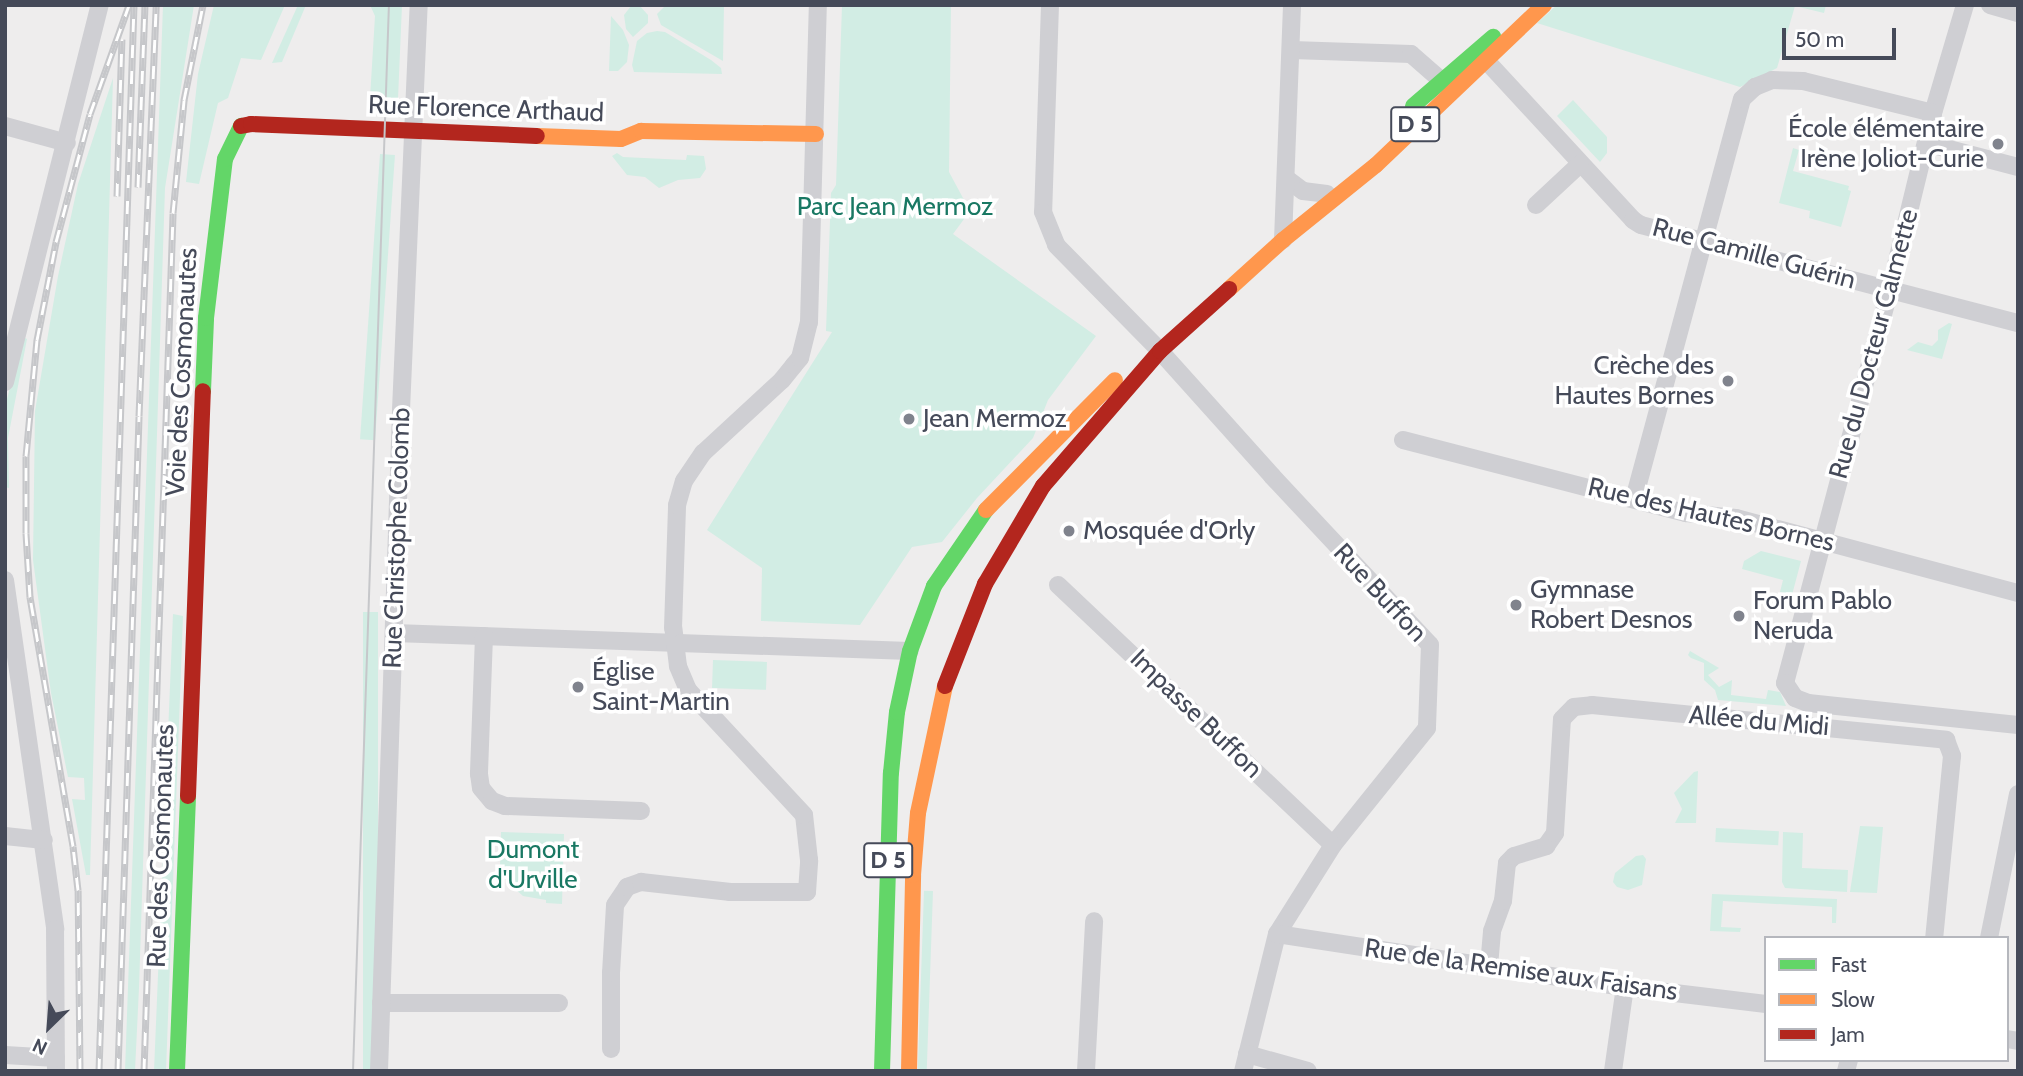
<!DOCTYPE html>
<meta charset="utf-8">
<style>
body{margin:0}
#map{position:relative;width:2023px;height:1076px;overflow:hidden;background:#eeeded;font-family:Cabin,sans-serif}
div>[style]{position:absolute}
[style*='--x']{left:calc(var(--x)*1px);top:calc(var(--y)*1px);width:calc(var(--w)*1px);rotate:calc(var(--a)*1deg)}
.green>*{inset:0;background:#d2ede4;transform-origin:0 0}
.street>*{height:18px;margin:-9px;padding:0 9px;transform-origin:9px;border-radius:9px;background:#cfcfd3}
.fast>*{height:16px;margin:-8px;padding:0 8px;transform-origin:8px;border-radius:8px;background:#63d668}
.slow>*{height:16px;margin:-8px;padding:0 8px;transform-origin:8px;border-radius:8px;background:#ff974d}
.jam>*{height:16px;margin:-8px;padding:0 8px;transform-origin:8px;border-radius:8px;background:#b3261e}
.tram>*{height:2px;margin:-1px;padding:0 1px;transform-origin:1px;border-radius:1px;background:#c6c7ca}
.rail>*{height:7px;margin-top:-3.5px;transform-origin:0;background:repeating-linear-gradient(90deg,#fff 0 13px,#c6c7ca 0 26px);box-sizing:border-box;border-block:2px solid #c6c7ca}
.dots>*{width:19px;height:19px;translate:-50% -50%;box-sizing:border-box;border:4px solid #fff;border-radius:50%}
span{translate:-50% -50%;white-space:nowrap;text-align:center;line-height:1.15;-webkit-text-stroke:7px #fff;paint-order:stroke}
.shield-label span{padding:2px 5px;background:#fff;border:2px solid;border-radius:5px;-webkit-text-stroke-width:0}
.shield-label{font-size:24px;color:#454a59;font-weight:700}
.street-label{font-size:26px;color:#454a59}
.poi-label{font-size:26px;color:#454a59}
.right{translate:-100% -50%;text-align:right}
.left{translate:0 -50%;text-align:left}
.park-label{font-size:26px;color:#197863}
.frame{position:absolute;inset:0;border:7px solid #454a59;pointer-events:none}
.legend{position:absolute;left:1764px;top:936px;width:245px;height:126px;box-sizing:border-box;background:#fff;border:2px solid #b5b7bd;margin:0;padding:9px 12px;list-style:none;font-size:21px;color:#454a59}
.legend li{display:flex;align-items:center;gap:14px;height:35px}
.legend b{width:35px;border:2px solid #b5b7bd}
.north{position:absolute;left:14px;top:992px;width:70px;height:70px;-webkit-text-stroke:5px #fff;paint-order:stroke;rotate:205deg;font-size:19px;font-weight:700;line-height:28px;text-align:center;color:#454a59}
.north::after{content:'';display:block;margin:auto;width:24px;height:32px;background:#454a59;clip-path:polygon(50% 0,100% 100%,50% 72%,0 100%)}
.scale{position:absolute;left:1782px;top:28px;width:114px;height:32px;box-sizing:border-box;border:4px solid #454a59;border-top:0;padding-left:9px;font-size:21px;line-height:24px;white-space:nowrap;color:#454a59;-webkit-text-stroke:5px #fff;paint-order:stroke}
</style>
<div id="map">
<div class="green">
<i style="clip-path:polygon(163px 5px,194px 5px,165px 188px,139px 988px,135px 1071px,125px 1071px)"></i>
<i style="clip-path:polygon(214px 5px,285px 5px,261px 60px,241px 58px,228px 98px,218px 103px,199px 184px,186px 182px,198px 74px)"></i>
<i style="clip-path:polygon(298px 5px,306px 5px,282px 62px,272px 63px)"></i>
<i style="clip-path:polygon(370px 5px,402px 5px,398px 99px,370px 98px,375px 16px)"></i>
<i style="clip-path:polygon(639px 5px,648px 15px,648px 23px,633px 37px,626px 29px,624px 15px,631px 6px)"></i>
<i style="clip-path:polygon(666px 5px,724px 5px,723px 61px,661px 25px,657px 14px)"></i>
<i style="clip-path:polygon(842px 5px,951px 5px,949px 172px,970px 211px,953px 234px,1096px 336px,1048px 400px,1033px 438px,977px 498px,942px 542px,912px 547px,860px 625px,761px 621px,762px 568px,707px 530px,832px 332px,826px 331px,831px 193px,836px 185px)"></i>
<i style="clip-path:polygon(1557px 5px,1826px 5px,1824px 13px,1795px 6px,1777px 68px,1740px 87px,1537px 23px)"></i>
<i style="clip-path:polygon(611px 16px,623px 30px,629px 45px,627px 62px,618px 71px,609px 71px)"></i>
<i style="clip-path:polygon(657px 31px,665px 32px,711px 60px,721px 68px,722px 74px,634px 72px,632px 65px,637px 41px,647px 33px)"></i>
<i style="clip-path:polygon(113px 78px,90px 875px,86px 875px,72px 799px,85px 800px,84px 778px,68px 777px,51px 693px,33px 560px,35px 411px,58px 276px,78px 184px)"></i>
<i style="clip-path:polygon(1573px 100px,1607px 137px,1607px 153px,1600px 162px,1557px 116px)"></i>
<i style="clip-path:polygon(1793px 148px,1799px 150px,1793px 171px,1849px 186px,1848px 190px,1851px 191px,1841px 227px,1809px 218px,1810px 211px,1779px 203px)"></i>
<i style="clip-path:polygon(617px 153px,623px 157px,686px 160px,687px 155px,704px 156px,706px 169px,700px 178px,678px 180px,659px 188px,645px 177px,627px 175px,612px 156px)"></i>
<i style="left:380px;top:154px;width:15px;height:286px;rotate:4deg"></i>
<i style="clip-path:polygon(1949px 323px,1952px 324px,1942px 359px,1907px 350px,1918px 342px,1932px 346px,1938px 340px,1938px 330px)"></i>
<i style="clip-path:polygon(23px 337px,27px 339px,8px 438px,9px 488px,5px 487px,5px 407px)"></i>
<i style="clip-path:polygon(1761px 551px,1801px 561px,1792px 595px,1780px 592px,1783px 580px,1742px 569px,1744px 561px)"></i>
<i style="left:363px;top:612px;width:15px;height:459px"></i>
<i style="clip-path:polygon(173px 614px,183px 616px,166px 1071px,154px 1071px)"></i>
<i style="clip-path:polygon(1690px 651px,1719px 668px,1708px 675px,1719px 687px,1732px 680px,1731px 695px,1766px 699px,1768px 690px,1780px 692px,1786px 706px,1718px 700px,1715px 690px,1704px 680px,1704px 663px,1691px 658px,1688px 655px)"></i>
<i style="left:713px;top:660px;width:54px;height:28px;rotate:2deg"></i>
<i style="clip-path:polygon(1698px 771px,1696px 823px,1675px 823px,1682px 809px,1674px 793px,1694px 772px)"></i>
<i style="clip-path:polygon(1860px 826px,1883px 827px,1877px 893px,1850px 892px)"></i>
<i style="left:1716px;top:828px;width:63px;height:14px;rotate:3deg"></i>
<i style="clip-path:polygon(501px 832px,564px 834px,562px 904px,546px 903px,546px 900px,523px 896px,506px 881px,500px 866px)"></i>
<i style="clip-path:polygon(1783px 832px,1803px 833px,1802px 868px,1848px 870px,1847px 892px,1785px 888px,1782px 882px)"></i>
<i style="clip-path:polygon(1643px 855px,1646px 859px,1642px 885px,1628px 890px,1617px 887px,1613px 882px,1615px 873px,1636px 856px)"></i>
<i style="left:933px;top:891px;width:180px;height:9px;rotate:92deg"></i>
<i style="clip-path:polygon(1712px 894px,1837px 899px,1836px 923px,1832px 923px,1832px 907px,1723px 901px,1721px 927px,1741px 928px,1740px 932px,1710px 931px)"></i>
</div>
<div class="street">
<i style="--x:1050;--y:5;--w:207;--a:91.9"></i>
<i style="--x:1043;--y:212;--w:35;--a:68"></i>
<i style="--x:1056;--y:245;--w:148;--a:45.5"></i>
<i style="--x:1160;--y:351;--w:168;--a:48.1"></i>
<i style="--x:1272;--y:476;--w:231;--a:46.9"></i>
<i style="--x:1430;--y:645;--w:83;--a:92.1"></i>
<i style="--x:1427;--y:728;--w:150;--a:128.8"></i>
<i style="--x:1333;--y:845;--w:105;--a:122.2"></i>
<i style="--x:1277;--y:934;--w:141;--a:103.9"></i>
<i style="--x:1965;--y:5;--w:113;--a:106.5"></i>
<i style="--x:1933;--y:113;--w:173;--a:103.7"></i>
<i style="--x:1892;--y:281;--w:416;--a:104.9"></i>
<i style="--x:1785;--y:683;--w:18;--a:56"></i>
<i style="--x:1795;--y:698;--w:14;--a:21"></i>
<i style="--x:1808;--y:703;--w:211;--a:6"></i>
<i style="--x:1990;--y:5;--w:29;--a:16"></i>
<i style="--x:1292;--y:50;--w:119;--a:1.9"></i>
<i style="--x:1411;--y:54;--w:52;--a:41.1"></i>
<i style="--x:1481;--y:55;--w:224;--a:47.3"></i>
<i style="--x:1633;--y:220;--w:9;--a:32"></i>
<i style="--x:1641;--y:225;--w:390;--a:14.6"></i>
<i style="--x:5;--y:126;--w:64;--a:15.3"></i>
<i style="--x:1926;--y:143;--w:95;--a:14.6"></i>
<i style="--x:1287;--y:179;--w:20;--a:37"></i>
<i style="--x:1303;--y:191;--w:24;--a:7"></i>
<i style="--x:1536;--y:205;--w:60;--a:-43"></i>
<i style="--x:1283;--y:240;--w:235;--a:-87.8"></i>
<i style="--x:5;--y:382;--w:389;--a:-75.9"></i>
<i style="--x:1403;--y:440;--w:292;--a:14.5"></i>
<i style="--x:1686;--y:513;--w:50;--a:5.7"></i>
<i style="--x:1736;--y:518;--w:292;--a:14.9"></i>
<i style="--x:1634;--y:499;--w:414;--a:-74.9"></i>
<i style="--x:1742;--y:99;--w:18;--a:-43"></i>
<i style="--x:1755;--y:87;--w:18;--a:-22"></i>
<i style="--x:1772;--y:80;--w:31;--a:2"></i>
<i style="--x:1803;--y:81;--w:134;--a:13.8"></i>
<i style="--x:5;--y:580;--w:353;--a:81.8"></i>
<i style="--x:55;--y:929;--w:142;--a:89.6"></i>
<i style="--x:1058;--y:585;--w:378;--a:43.4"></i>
<i style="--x:394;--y:633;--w:516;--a:2"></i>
<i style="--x:484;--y:636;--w:138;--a:92.1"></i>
<i style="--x:479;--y:774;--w:14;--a:82"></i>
<i style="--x:481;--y:788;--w:17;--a:50"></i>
<i style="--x:492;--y:801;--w:14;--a:21"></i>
<i style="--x:505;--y:806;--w:136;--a:2.1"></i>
<i style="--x:5;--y:836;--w:39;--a:6"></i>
<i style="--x:1277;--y:934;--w:352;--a:8.7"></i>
<i style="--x:1625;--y:987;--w:142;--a:6.9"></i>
<i style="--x:1989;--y:938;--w:147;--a:-78.6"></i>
<i style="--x:1489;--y:966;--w:35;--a:-85"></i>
<i style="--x:1492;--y:931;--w:32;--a:-70"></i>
<i style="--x:1503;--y:901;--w:38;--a:-84"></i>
<i style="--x:1507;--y:863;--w:10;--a:-45"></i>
<i style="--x:1514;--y:856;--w:34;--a:-17"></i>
<i style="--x:1546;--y:846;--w:16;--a:-55"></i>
<i style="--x:1555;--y:833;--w:114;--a:-86.5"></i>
<i style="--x:1562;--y:719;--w:17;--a:-45"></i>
<i style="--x:1574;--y:707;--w:18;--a:-6"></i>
<i style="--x:1592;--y:705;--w:356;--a:5.6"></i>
<i style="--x:1946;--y:740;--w:17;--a:69"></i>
<i style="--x:1952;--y:756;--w:183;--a:95.6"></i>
<i style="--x:381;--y:1003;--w:178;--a:0"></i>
<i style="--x:2007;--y:1039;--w:11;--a:10"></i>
<i style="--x:611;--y:1049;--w:76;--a:-90"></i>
<i style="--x:611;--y:973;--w:68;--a:-86.6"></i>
<i style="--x:615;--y:905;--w:22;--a:-56"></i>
<i style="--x:627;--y:887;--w:15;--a:-20"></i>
<i style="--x:641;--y:882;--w:90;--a:6.4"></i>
<i style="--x:730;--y:892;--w:77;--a:0"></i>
<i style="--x:807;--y:892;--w:32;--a:-86"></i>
<i style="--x:809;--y:860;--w:45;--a:-96.3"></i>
<i style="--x:804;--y:815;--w:171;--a:-132.9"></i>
<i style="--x:688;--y:690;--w:26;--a:-113"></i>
<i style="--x:678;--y:666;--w:38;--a:-97"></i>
<i style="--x:673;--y:628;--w:123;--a:-88.1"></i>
<i style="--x:677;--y:505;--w:25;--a:-74"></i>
<i style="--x:684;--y:481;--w:34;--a:-56"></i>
<i style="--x:703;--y:453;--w:108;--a:-42.7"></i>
<i style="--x:782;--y:380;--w:19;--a:-51"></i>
<i style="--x:794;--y:365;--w:9;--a:-49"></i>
<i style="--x:800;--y:358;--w:37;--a:-76"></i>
<i style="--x:809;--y:322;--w:317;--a:-88.4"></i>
<i style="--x:1247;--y:1054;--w:63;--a:15.6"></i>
<i style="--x:5;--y:1055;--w:51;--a:3.4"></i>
<i style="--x:379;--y:1071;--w:661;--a:-88.09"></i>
<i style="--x:401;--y:410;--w:405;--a:-87.5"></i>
<i style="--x:1086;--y:1071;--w:150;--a:-86.9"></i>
<i style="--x:1613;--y:1071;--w:85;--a:-81.9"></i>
<i style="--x:1846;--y:1071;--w:11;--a:-75"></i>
</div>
<div class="fast">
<i style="--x:1413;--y:106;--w:106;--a:-40.8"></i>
<i style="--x:203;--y:391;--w:73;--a:-87.6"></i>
<i style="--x:206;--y:318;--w:160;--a:-83.2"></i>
<i style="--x:225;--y:159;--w:37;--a:-64"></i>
<i style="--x:177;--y:1071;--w:275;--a:-87.7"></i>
<i style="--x:882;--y:1071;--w:298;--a:-88.3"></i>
<i style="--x:891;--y:773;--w:61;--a:-84.4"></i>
<i style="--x:897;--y:712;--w:62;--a:-78"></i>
<i style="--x:910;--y:651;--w:69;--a:-69.7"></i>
<i style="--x:934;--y:586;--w:92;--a:-55.6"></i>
</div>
<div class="slow">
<i style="--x:537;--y:136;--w:84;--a:2"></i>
<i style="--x:621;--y:139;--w:22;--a:-22"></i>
<i style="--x:641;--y:131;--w:175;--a:1"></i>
<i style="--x:1229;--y:289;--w:73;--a:-42.2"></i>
<i style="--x:1283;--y:240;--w:119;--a:-38.9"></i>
<i style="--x:1376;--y:165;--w:232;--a:-43.6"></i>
<i style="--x:986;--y:510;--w:183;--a:-45.2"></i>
<i style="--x:909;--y:1071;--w:196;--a:-88.8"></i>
<i style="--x:913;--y:875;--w:62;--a:-85.4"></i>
<i style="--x:918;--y:813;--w:130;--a:-78"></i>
</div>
<div class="jam">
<i style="--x:241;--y:126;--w:10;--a:-11"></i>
<i style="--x:251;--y:124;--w:286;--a:2.4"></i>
<i style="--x:945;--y:686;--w:110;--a:-68.6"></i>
<i style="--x:985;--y:584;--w:114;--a:-59.4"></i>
<i style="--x:1043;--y:486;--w:179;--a:-49.1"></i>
<i style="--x:1160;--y:351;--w:93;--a:-41.9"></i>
<i style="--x:188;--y:796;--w:405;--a:-87.9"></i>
</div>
<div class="tram">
<i style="--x:353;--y:1071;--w:1067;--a:-88.07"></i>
</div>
<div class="rail">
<i style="--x:138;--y:187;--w:182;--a:-87.8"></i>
<i style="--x:117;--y:196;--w:157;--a:-88.2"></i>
<i style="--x:80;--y:1071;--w:181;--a:-90.6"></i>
<i style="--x:78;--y:890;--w:44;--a:-96.5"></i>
<i style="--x:73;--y:846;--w:253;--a:-99.8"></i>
<i style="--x:30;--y:597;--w:64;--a:-93.6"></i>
<i style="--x:26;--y:533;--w:77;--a:-90"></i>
<i style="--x:26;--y:456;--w:117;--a:-84.6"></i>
<i style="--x:37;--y:340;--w:100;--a:-79"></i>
<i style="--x:56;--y:242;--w:132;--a:-75.1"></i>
<i style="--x:90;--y:114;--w:116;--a:-70.3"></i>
<i style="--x:99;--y:1071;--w:1067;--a:-88.12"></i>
<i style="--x:118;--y:1071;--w:655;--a:-88.16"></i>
<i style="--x:139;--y:416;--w:411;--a:-87.6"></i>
<i style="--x:144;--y:1071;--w:858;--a:-88.06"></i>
<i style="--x:173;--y:213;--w:114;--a:-84.4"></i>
<i style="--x:184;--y:100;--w:97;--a:-78.7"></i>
</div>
<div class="dots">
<i style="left:1998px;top:144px;background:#80838d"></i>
<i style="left:1728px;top:381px;background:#80838d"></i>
<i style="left:909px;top:419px;background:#80838d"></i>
<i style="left:1069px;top:531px;background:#80838d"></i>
<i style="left:1516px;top:605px;background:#80838d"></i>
<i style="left:1739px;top:616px;background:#80838d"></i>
<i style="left:578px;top:687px;background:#80838d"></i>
</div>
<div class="shield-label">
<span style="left:1415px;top:124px">D 5</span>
<span style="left:888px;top:860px">D 5</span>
</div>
<div class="street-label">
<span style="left:486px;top:109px;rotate:2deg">Rue Florence Arthaud</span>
<span style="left:1754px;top:254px;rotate:15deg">Rue Camille Guérin</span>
<span style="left:1874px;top:344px;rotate:-75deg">Rue du Docteur Calmette</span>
<span style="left:182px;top:372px;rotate:-87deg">Voie des Cosmonautes</span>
<span style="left:1711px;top:515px;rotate:13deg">Rue des Hautes Bornes</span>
<span style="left:397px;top:538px;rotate:-88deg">Rue Christophe Colomb</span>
<span style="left:1380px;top:593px;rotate:47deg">Rue Buffon</span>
<span style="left:1196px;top:714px;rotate:44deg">Impasse Buffon</span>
<span style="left:1759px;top:721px;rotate:5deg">Allée du Midi</span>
<span style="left:161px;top:846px;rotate:-88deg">Rue des Cosmonautes</span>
<span style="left:1521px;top:970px;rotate:8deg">Rue de la Remise aux Faisans</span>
</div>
<div class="poi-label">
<span class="right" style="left:1984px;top:144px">École élémentaire<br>Irène Joliot-Curie</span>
<span class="right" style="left:1714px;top:381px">Crèche des<br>Hautes Bornes</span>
<span class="left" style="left:923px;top:419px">Jean Mermoz</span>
<span class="left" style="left:1083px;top:531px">Mosquée d'Orly</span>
<span class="left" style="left:1530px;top:605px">Gymnase<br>Robert Desnos</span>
<span class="left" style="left:1753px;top:616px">Forum Pablo<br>Neruda</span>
<span class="left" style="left:592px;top:687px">Église<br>Saint-Martin</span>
</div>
<div class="park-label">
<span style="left:895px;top:207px">Parc Jean Mermoz</span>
<span style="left:533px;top:865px">Dumont<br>d'Urville</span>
</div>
<div class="frame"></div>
<ul class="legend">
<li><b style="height:9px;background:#63d668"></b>Fast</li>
<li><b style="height:9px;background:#ff974d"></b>Slow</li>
<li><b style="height:9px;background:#b3261e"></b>Jam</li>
</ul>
<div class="north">N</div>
<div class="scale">50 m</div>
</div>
